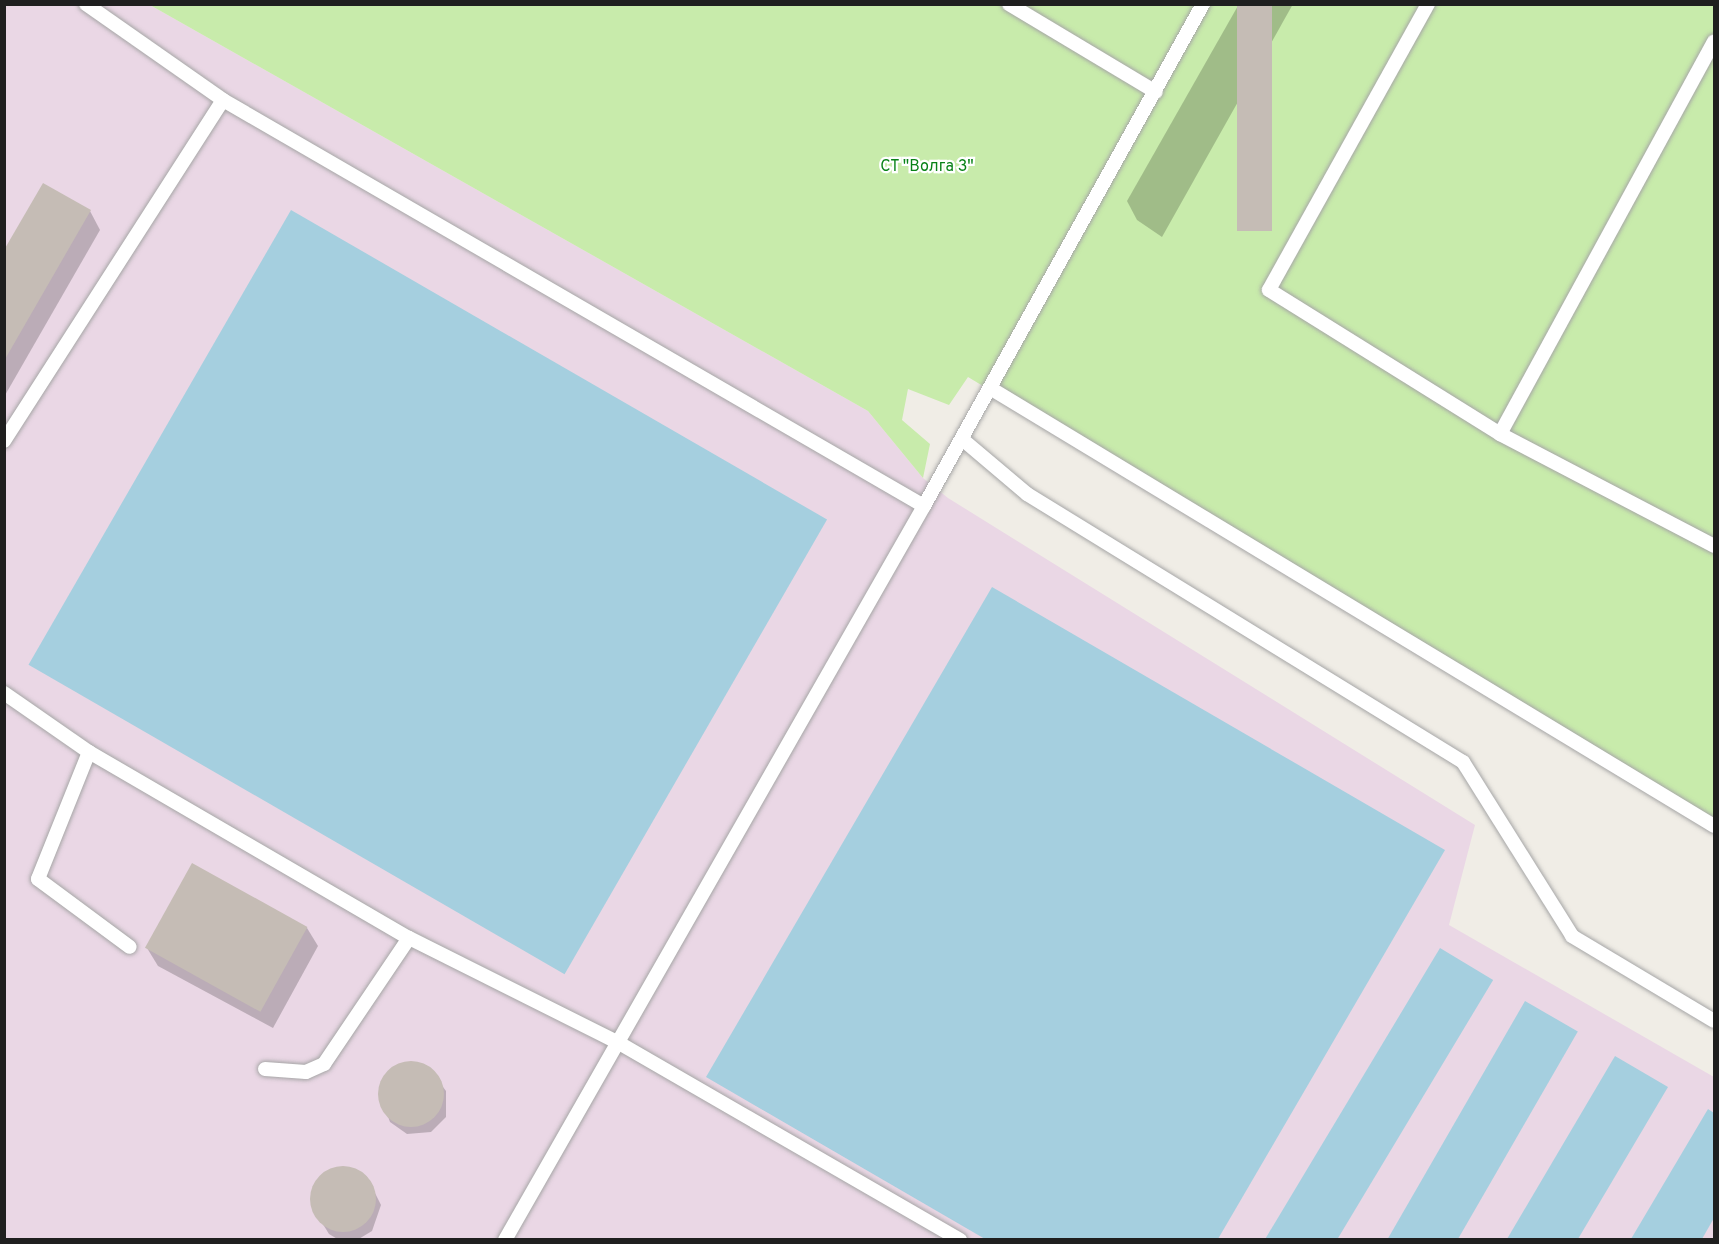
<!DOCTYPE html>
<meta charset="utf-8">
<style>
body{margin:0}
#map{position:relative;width:1719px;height:1244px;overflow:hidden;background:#f0ede6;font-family:Overpass,sans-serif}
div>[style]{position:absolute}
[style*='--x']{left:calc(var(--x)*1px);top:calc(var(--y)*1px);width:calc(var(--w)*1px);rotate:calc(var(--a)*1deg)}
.industrial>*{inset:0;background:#ead7e5}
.grass>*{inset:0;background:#c8ebab}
.water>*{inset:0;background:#a5cfdf;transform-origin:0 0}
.shadow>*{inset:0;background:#0003}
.building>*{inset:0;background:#c5bcb5;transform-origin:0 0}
.round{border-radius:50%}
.roads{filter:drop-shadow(0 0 2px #a6a6a6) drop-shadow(0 0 2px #a6a6a6)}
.lane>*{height:14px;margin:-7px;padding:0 7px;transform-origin:7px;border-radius:7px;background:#fff}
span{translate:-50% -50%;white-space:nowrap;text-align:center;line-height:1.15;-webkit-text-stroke:4.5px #fff;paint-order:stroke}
.park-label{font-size:16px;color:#098218}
.frame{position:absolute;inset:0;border:6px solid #1f1f1f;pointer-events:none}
</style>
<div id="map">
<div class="industrial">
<i style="clip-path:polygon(5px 5px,150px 5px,868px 411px,923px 478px,948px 498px,1475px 825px,1449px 925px,1714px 1077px,1714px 1239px,5px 1240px)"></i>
</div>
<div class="grass">
<i style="clip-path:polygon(150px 5px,1714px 5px,1714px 826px,968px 377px,949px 405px,908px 389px,902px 420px,930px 444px,923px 478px,868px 411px)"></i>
</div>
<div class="water">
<i style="left:291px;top:210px;width:619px;height:525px;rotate:30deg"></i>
<i style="clip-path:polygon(992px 587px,1445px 850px,1218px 1239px,985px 1239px,706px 1077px)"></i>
<i style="left:1440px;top:948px;width:62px;height:338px;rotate:31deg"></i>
<i style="left:1525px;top:1001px;width:61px;height:277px;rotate:30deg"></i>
<i style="clip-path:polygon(1615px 1056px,1668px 1087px,1578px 1239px,1507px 1239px)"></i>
<i style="clip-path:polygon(1708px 1109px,1714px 1113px,1714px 1218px,1702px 1239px,1631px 1239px)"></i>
</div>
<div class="shadow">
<i style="clip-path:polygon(1239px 4px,1293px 4px,1162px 237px,1137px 220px,1127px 201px)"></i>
<i style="clip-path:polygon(90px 211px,100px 230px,4px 397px,4px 253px)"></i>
<i style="clip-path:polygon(307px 928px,318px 946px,273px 1028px,158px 966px,147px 948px)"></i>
<i style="clip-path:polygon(415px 1062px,427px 1066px,446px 1091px,446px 1117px,431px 1132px,407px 1134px,390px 1122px,379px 1092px,390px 1070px)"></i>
<i style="clip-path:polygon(336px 1168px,359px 1172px,367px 1177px,381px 1205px,372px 1231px,357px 1240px,339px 1240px,329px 1234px,313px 1208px,314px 1187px,323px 1175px)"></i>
</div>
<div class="building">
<i style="left:1237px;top:4px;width:35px;height:227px"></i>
<i style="clip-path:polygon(43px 183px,91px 210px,4px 361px,4px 250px)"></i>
<i style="left:192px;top:863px;width:132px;height:97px;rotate:29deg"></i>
<i class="round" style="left:378px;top:1061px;width:66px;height:66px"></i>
<i class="round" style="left:310px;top:1166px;width:66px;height:66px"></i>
</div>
<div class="roads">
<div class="lane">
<i style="--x:86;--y:4;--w:167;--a:35"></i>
<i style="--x:223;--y:100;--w:810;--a:30.08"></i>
<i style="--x:1009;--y:4;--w:171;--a:30.9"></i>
<i style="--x:1428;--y:4;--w:327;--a:119.1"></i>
<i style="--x:1269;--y:290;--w:272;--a:31.9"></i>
<i style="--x:1500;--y:434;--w:447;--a:-61.4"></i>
<i style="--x:990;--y:388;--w:846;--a:31.17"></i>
<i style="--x:1500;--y:434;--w:242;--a:27.6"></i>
<i style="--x:962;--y:439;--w:85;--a:40.2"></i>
<i style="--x:1027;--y:494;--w:512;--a:31.58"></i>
<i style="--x:1463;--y:762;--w:205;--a:57.9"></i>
<i style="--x:1572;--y:936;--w:165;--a:30.9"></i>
<i style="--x:4;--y:441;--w:405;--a:-57.3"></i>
<i style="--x:4;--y:693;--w:103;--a:34.8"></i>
<i style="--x:89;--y:752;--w:370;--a:30.2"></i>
<i style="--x:409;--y:938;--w:235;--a:26.6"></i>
<i style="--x:619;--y:1043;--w:394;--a:30"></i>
<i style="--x:89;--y:752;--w:137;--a:111.9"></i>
<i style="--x:38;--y:879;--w:114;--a:36.5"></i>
<i style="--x:265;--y:1069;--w:41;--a:4.2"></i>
<i style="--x:306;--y:1072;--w:20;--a:-24"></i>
<i style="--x:324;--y:1064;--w:152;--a:-56"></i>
<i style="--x:505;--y:1240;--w:845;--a:-60.28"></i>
<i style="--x:924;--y:506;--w:574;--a:-60.94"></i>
</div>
</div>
<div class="park-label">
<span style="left:927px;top:167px">СТ "Волга 3"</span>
</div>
<div class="frame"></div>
</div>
